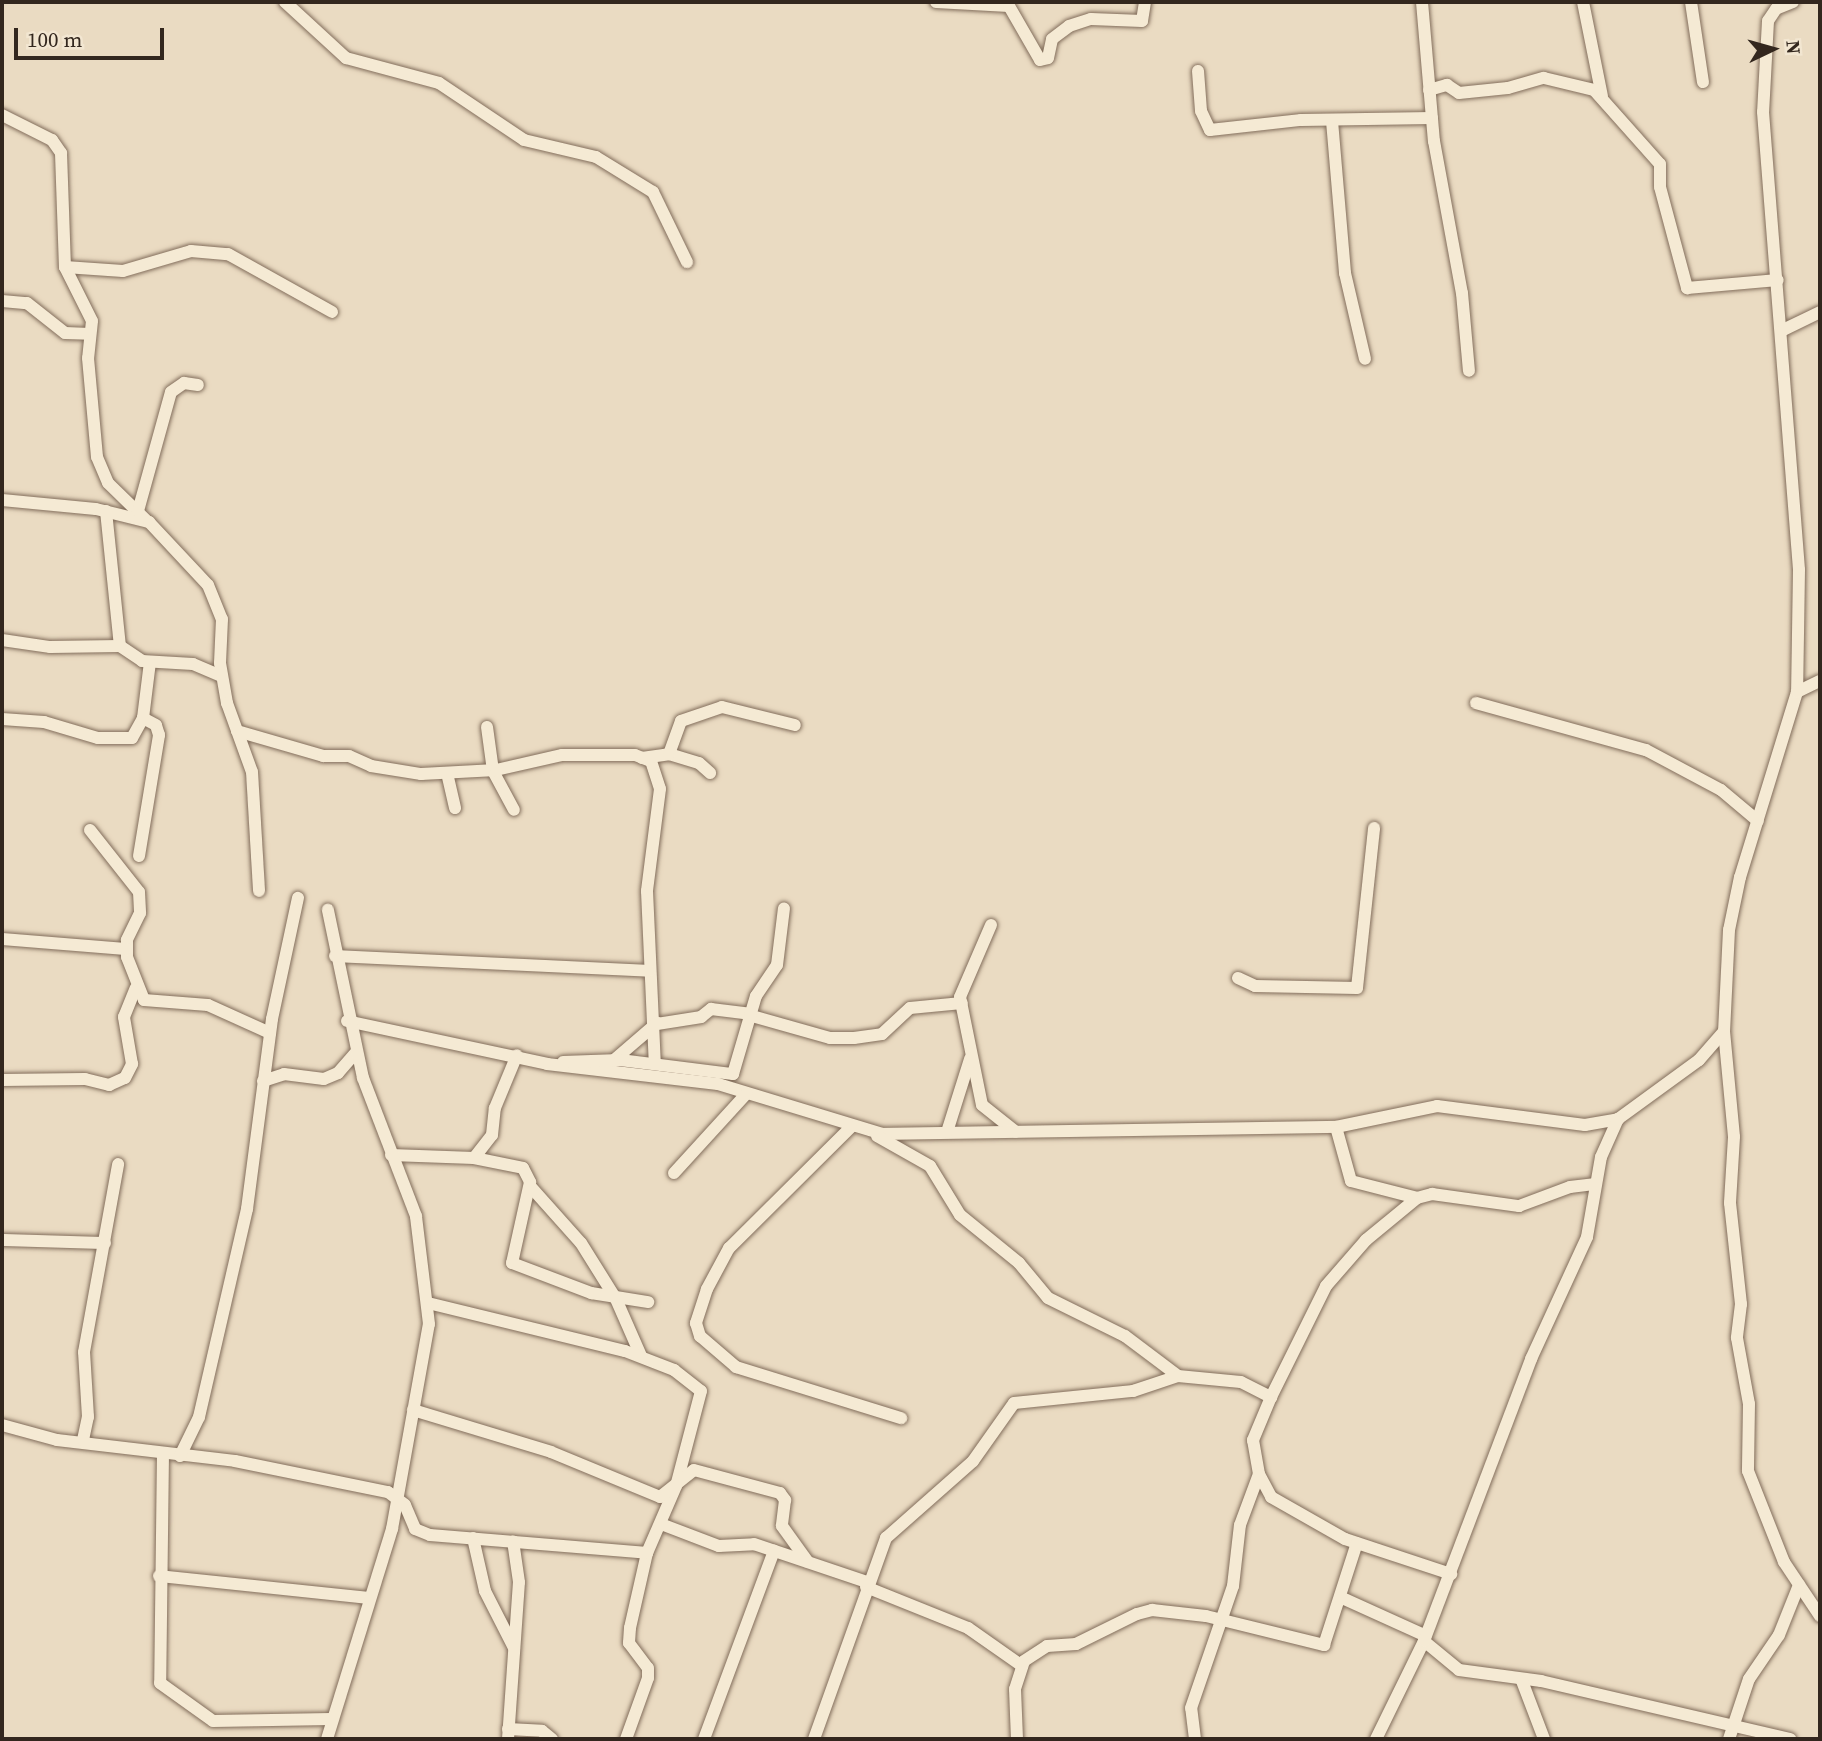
<!DOCTYPE html>
<style>
body{margin:0}
#map{position:relative;width:1822px;height:1741px;overflow:hidden;background:#eadbc2;font-family:"Source Serif 4",serif}
div>[style]{position:absolute}
[style*='--x']{left:calc(var(--x)*1px);top:calc(var(--y)*1px);width:calc(var(--w)*1px);rotate:calc(var(--a)*1deg)}
.roads{filter:drop-shadow(0 0 2px #826d5b) drop-shadow(0 0 2px #826d5b)}
.street>*{height:12px;margin:-6px;padding:0 6px;transform-origin:6px;border-radius:6px;background:#f5ead4}
span{translate:-50% -50%;white-space:nowrap;text-align:center;line-height:1.15;-webkit-text-stroke:5px #f2e6d1;paint-order:stroke}
.frame{position:absolute;inset:0;border:4px solid #33271e;pointer-events:none}
.north{position:absolute;left:1738px;top:14px;width:70px;height:70px;-webkit-text-stroke:5px #f2e6d1;paint-order:stroke;rotate:85deg;font-size:19px;font-weight:700;line-height:28px;text-align:center;color:#33271e}
.north::after{content:'';display:block;margin:auto;width:24px;height:32px;background:#33271e;clip-path:polygon(50% 0,100% 100%,50% 72%,0 100%)}
.scale{position:absolute;left:14px;top:28px;width:150px;height:32px;box-sizing:border-box;border:4px solid #33271e;border-top:0;padding-left:9px;font-size:21px;line-height:24px;white-space:nowrap;color:#33271e;-webkit-text-stroke:5px #f2e6d1;paint-order:stroke}
</style>
<div id="map">
<div class="roads">
<div class="street">
<i style="--x:285;--y:2;--w:83;--a:42.6"></i>
<i style="--x:346;--y:58;--w:96;--a:15"></i>
<i style="--x:439;--y:83;--w:102;--a:33.8"></i>
<i style="--x:524;--y:140;--w:74;--a:13.3"></i>
<i style="--x:596;--y:157;--w:67;--a:31.6"></i>
<i style="--x:653;--y:192;--w:78;--a:64.1"></i>
<i style="--x:936;--y:2;--w:73;--a:3.1"></i>
<i style="--x:1009;--y:6;--w:62;--a:60.1"></i>
<i style="--x:1040;--y:60;--w:8;--a:-14"></i>
<i style="--x:1048;--y:58;--w:19;--a:-78"></i>
<i style="--x:1052;--y:39;--w:21;--a:-37"></i>
<i style="--x:1069;--y:26;--w:23;--a:-18"></i>
<i style="--x:1091;--y:19;--w:51;--a:2.2"></i>
<i style="--x:1142;--y:21;--w:19;--a:-81"></i>
<i style="--x:1422;--y:2;--w:140;--a:85.1"></i>
<i style="--x:1434;--y:141;--w:155;--a:79.6"></i>
<i style="--x:1462;--y:293;--w:78;--a:84.9"></i>
<i style="--x:1583;--y:2;--w:96;--a:78.6"></i>
<i style="--x:1691;--y:2;--w:81;--a:81.5"></i>
<i style="--x:1793;--y:2;--w:18;--a:158"></i>
<i style="--x:1776;--y:9;--w:14;--a:124"></i>
<i style="--x:1768;--y:21;--w:91;--a:93.1"></i>
<i style="--x:1763;--y:112;--w:459;--a:85.5"></i>
<i style="--x:1799;--y:570;--w:122;--a:90.9"></i>
<i style="--x:1797;--y:692;--w:194;--a:107.1"></i>
<i style="--x:1740;--y:877;--w:54;--a:101.7"></i>
<i style="--x:1729;--y:930;--w:101;--a:92.8"></i>
<i style="--x:1724;--y:1031;--w:106;--a:84.6"></i>
<i style="--x:1734;--y:1137;--w:66;--a:93.5"></i>
<i style="--x:1730;--y:1203;--w:102;--a:83.8"></i>
<i style="--x:1741;--y:1304;--w:34;--a:97"></i>
<i style="--x:1737;--y:1338;--w:67;--a:79.7"></i>
<i style="--x:1749;--y:1404;--w:67;--a:90.9"></i>
<i style="--x:1748;--y:1471;--w:98;--a:68.4"></i>
<i style="--x:1784;--y:1562;--w:65;--a:56.3"></i>
<i style="--x:1198;--y:71;--w:40;--a:85.7"></i>
<i style="--x:1201;--y:111;--w:21;--a:65"></i>
<i style="--x:1210;--y:130;--w:92;--a:-6.3"></i>
<i style="--x:1301;--y:120;--w:131;--a:-0.9"></i>
<i style="--x:1429;--y:90;--w:19;--a:-16"></i>
<i style="--x:1447;--y:85;--w:14;--a:34"></i>
<i style="--x:1459;--y:93;--w:49;--a:-5.8"></i>
<i style="--x:1508;--y:88;--w:37;--a:-16"></i>
<i style="--x:1544;--y:78;--w:51;--a:13.5"></i>
<i style="--x:1594;--y:90;--w:99;--a:48.3"></i>
<i style="--x:1660;--y:164;--w:23;--a:90"></i>
<i style="--x:1660;--y:187;--w:105;--a:75"></i>
<i style="--x:1687;--y:288;--w:91;--a:-5"></i>
<i style="--x:2;--y:115;--w:56;--a:26.6"></i>
<i style="--x:52;--y:140;--w:16;--a:55"></i>
<i style="--x:61;--y:153;--w:114;--a:88"></i>
<i style="--x:65;--y:267;--w:60;--a:63.4"></i>
<i style="--x:92;--y:321;--w:37;--a:96"></i>
<i style="--x:88;--y:358;--w:99;--a:84.8"></i>
<i style="--x:97;--y:457;--w:28;--a:67"></i>
<i style="--x:108;--y:483;--w:53;--a:44.2"></i>
<i style="--x:1332;--y:121;--w:153;--a:85.1"></i>
<i style="--x:1345;--y:273;--w:88;--a:76.9"></i>
<i style="--x:65;--y:267;--w:58;--a:3.9"></i>
<i style="--x:123;--y:271;--w:71;--a:-16.4"></i>
<i style="--x:191;--y:251;--w:37;--a:5"></i>
<i style="--x:228;--y:254;--w:119;--a:29.1"></i>
<i style="--x:2;--y:301;--w:25;--a:5"></i>
<i style="--x:27;--y:303;--w:48;--a:38.3"></i>
<i style="--x:65;--y:333;--w:25;--a:2"></i>
<i style="--x:1783;--y:330;--w:41;--a:-25.9"></i>
<i style="--x:2;--y:500;--w:94;--a:5.5"></i>
<i style="--x:96;--y:509;--w:55;--a:13.8"></i>
<i style="--x:149;--y:522;--w:86;--a:46.9"></i>
<i style="--x:208;--y:585;--w:37;--a:68"></i>
<i style="--x:222;--y:619;--w:44;--a:92.6"></i>
<i style="--x:220;--y:663;--w:41;--a:80.1"></i>
<i style="--x:227;--y:703;--w:73;--a:70.1"></i>
<i style="--x:252;--y:772;--w:119;--a:86.6"></i>
<i style="--x:106;--y:511;--w:136;--a:84.1"></i>
<i style="--x:120;--y:646;--w:27;--a:34"></i>
<i style="--x:142;--y:661;--w:51;--a:3.4"></i>
<i style="--x:193;--y:664;--w:30;--a:23"></i>
<i style="--x:138;--y:511;--w:123;--a:-74.5"></i>
<i style="--x:171;--y:392;--w:16;--a:-35"></i>
<i style="--x:184;--y:383;--w:14;--a:8"></i>
<i style="--x:2;--y:640;--w:49;--a:8.3"></i>
<i style="--x:50;--y:647;--w:70;--a:-0.8"></i>
<i style="--x:1797;--y:692;--w:25;--a:-26"></i>
<i style="--x:1476;--y:703;--w:176;--a:15.5"></i>
<i style="--x:1646;--y:750;--w:85;--a:28.1"></i>
<i style="--x:1721;--y:790;--w:48;--a:40"></i>
<i style="--x:2;--y:719;--w:42;--a:4.1"></i>
<i style="--x:44;--y:722;--w:56;--a:16.5"></i>
<i style="--x:98;--y:738;--w:34;--a:0"></i>
<i style="--x:132;--y:738;--w:23;--a:-61"></i>
<i style="--x:143;--y:718;--w:56;--a:-82.9"></i>
<i style="--x:487;--y:727;--w:44;--a:82.2"></i>
<i style="--x:493;--y:771;--w:44;--a:61.7"></i>
<i style="--x:237;--y:731;--w:90;--a:16.2"></i>
<i style="--x:323;--y:756;--w:26;--a:0"></i>
<i style="--x:349;--y:756;--w:24;--a:24"></i>
<i style="--x:371;--y:766;--w:51;--a:9.1"></i>
<i style="--x:421;--y:774;--w:75;--a:-3.1"></i>
<i style="--x:496;--y:770;--w:68;--a:-12.8"></i>
<i style="--x:562;--y:755;--w:73;--a:0"></i>
<i style="--x:635;--y:755;--w:17;--a:21"></i>
<i style="--x:651;--y:761;--w:29;--a:72"></i>
<i style="--x:660;--y:789;--w:103;--a:97.3"></i>
<i style="--x:647;--y:891;--w:173;--a:87.4"></i>
<i style="--x:669;--y:754;--w:31;--a:17"></i>
<i style="--x:699;--y:763;--w:15;--a:42"></i>
<i style="--x:642;--y:758;--w:27;--a:-8"></i>
<i style="--x:669;--y:754;--w:35;--a:-70"></i>
<i style="--x:681;--y:721;--w:43;--a:-18.9"></i>
<i style="--x:722;--y:707;--w:75;--a:13.9"></i>
<i style="--x:447;--y:773;--w:36;--a:77"></i>
<i style="--x:90;--y:830;--w:79;--a:51.7"></i>
<i style="--x:139;--y:892;--w:21;--a:87"></i>
<i style="--x:140;--y:913;--w:30;--a:116"></i>
<i style="--x:127;--y:940;--w:17;--a:90"></i>
<i style="--x:127;--y:957;--w:46;--a:68.4"></i>
<i style="--x:144;--y:1000;--w:64;--a:4.5"></i>
<i style="--x:208;--y:1005;--w:68;--a:24.3"></i>
<i style="--x:139;--y:856;--w:123;--a:-80.6"></i>
<i style="--x:159;--y:735;--w:10;--a:-107"></i>
<i style="--x:156;--y:725;--w:15;--a:-152"></i>
<i style="--x:991;--y:925;--w:78;--a:113.3"></i>
<i style="--x:960;--y:997;--w:110;--a:78.5"></i>
<i style="--x:982;--y:1105;--w:43;--a:38.5"></i>
<i style="--x:2;--y:939;--w:124;--a:4.6"></i>
<i style="--x:335;--y:956;--w:315;--a:2.7"></i>
<i style="--x:1238;--y:978;--w:19;--a:25"></i>
<i style="--x:1255;--y:986;--w:102;--a:1.1"></i>
<i style="--x:1357;--y:988;--w:161;--a:-83.9"></i>
<i style="--x:752;--y:1016;--w:81;--a:15.8"></i>
<i style="--x:830;--y:1038;--w:24;--a:0"></i>
<i style="--x:854;--y:1038;--w:28;--a:-8"></i>
<i style="--x:882;--y:1034;--w:38;--a:-43"></i>
<i style="--x:910;--y:1008;--w:52;--a:-5.5"></i>
<i style="--x:347;--y:1021;--w:205;--a:12.1"></i>
<i style="--x:547;--y:1064;--w:172;--a:6.7"></i>
<i style="--x:718;--y:1084;--w:172;--a:16.9"></i>
<i style="--x:883;--y:1134;--w:453;--a:-0.9"></i>
<i style="--x:1336;--y:1127;--w:103;--a:-11.7"></i>
<i style="--x:1437;--y:1106;--w:149;--a:7.3"></i>
<i style="--x:1585;--y:1125;--w:34;--a:-10"></i>
<i style="--x:1618;--y:1119;--w:100;--a:-36.1"></i>
<i style="--x:1699;--y:1060;--w:38;--a:-49"></i>
<i style="--x:657;--y:1024;--w:45;--a:-9"></i>
<i style="--x:701;--y:1017;--w:13;--a:-39"></i>
<i style="--x:711;--y:1009;--w:41;--a:7"></i>
<i style="--x:614;--y:1060;--w:57;--a:-40.7"></i>
<i style="--x:563;--y:1062;--w:57;--a:-2"></i>
<i style="--x:620;--y:1060;--w:114;--a:7.1"></i>
<i style="--x:733;--y:1074;--w:81;--a:-73.6"></i>
<i style="--x:756;--y:996;--w:37;--a:-56"></i>
<i style="--x:777;--y:965;--w:57;--a:-83"></i>
<i style="--x:2;--y:1080;--w:83;--a:-0.7"></i>
<i style="--x:85;--y:1079;--w:25;--a:14"></i>
<i style="--x:109;--y:1085;--w:17;--a:-24"></i>
<i style="--x:125;--y:1078;--w:16;--a:-63"></i>
<i style="--x:132;--y:1064;--w:48;--a:-99.7"></i>
<i style="--x:124;--y:1017;--w:31;--a:-68"></i>
<i style="--x:263;--y:1081;--w:22;--a:-18"></i>
<i style="--x:284;--y:1074;--w:40;--a:7.1"></i>
<i style="--x:324;--y:1079;--w:15;--a:-23"></i>
<i style="--x:338;--y:1073;--w:28;--a:-49"></i>
<i style="--x:851;--y:1127;--w:172;--a:135.2"></i>
<i style="--x:729;--y:1248;--w:47;--a:118.2"></i>
<i style="--x:707;--y:1289;--w:36;--a:108"></i>
<i style="--x:696;--y:1323;--w:14;--a:73"></i>
<i style="--x:700;--y:1336;--w:48;--a:40.7"></i>
<i style="--x:736;--y:1367;--w:173;--a:17.2"></i>
<i style="--x:1336;--y:1127;--w:56;--a:74.5"></i>
<i style="--x:1351;--y:1181;--w:68;--a:14.4"></i>
<i style="--x:947;--y:1132;--w:77;--a:-72.5"></i>
<i style="--x:877;--y:1136;--w:61;--a:29.5"></i>
<i style="--x:930;--y:1166;--w:57;--a:58.5"></i>
<i style="--x:960;--y:1215;--w:76;--a:39.1"></i>
<i style="--x:1019;--y:1263;--w:45;--a:50.4"></i>
<i style="--x:1048;--y:1298;--w:86;--a:26.3"></i>
<i style="--x:1125;--y:1336;--w:66;--a:37"></i>
<i style="--x:391;--y:1155;--w:83;--a:2.1"></i>
<i style="--x:474;--y:1158;--w:50;--a:11.5"></i>
<i style="--x:523;--y:1168;--w:16;--a:63"></i>
<i style="--x:530;--y:1182;--w:83;--a:102.5"></i>
<i style="--x:512;--y:1263;--w:85;--a:20.8"></i>
<i style="--x:591;--y:1293;--w:58;--a:9"></i>
<i style="--x:474;--y:1158;--w:29;--a:-52"></i>
<i style="--x:492;--y:1135;--w:27;--a:-84"></i>
<i style="--x:495;--y:1108;--w:57;--a:-67.5"></i>
<i style="--x:674;--y:1173;--w:108;--a:-47.6"></i>
<i style="--x:530;--y:1186;--w:76;--a:48.2"></i>
<i style="--x:581;--y:1243;--w:66;--a:58"></i>
<i style="--x:616;--y:1299;--w:62;--a:66.3"></i>
<i style="--x:2;--y:1240;--w:103;--a:1.7"></i>
<i style="--x:428;--y:1303;--w:203;--a:13.7"></i>
<i style="--x:625;--y:1351;--w:53;--a:21.2"></i>
<i style="--x:674;--y:1370;--w:34;--a:38"></i>
<i style="--x:701;--y:1391;--w:98;--a:104.7"></i>
<i style="--x:676;--y:1486;--w:73;--a:113.4"></i>
<i style="--x:647;--y:1553;--w:77;--a:102.8"></i>
<i style="--x:630;--y:1628;--w:15;--a:94"></i>
<i style="--x:629;--y:1643;--w:31;--a:53"></i>
<i style="--x:648;--y:1668;--w:10;--a:90"></i>
<i style="--x:648;--y:1678;--w:65;--a:109.8"></i>
<i style="--x:1271;--y:1397;--w:47;--a:112.7"></i>
<i style="--x:1253;--y:1440;--w:35;--a:80"></i>
<i style="--x:1259;--y:1474;--w:26;--a:62"></i>
<i style="--x:1271;--y:1497;--w:85;--a:29.6"></i>
<i style="--x:1345;--y:1539;--w:112;--a:18.3"></i>
<i style="--x:413;--y:1410;--w:144;--a:16.9"></i>
<i style="--x:551;--y:1452;--w:118;--a:22.4"></i>
<i style="--x:660;--y:1497;--w:43;--a:-38.5"></i>
<i style="--x:694;--y:1470;--w:89;--a:15"></i>
<i style="--x:780;--y:1493;--w:9;--a:54"></i>
<i style="--x:785;--y:1500;--w:26;--a:97"></i>
<i style="--x:782;--y:1526;--w:44;--a:54.2"></i>
<i style="--x:2;--y:1425;--w:57;--a:15.3"></i>
<i style="--x:57;--y:1440;--w:179;--a:6.7"></i>
<i style="--x:235;--y:1461;--w:156;--a:11.5"></i>
<i style="--x:388;--y:1492;--w:21;--a:37"></i>
<i style="--x:405;--y:1505;--w:26;--a:67"></i>
<i style="--x:415;--y:1529;--w:16;--a:22"></i>
<i style="--x:430;--y:1535;--w:218;--a:4.7"></i>
<i style="--x:83;--y:1440;--w:24;--a:-78"></i>
<i style="--x:88;--y:1417;--w:65;--a:-93.5"></i>
<i style="--x:84;--y:1352;--w:191;--a:-79.7"></i>
<i style="--x:163;--y:1453;--w:230;--a:90.7"></i>
<i style="--x:160;--y:1683;--w:65;--a:35.6"></i>
<i style="--x:213;--y:1721;--w:118;--a:-1"></i>
<i style="--x:180;--y:1456;--w:43;--a:-64"></i>
<i style="--x:199;--y:1417;--w:213;--a:-77"></i>
<i style="--x:247;--y:1209;--w:192;--a:-82.5"></i>
<i style="--x:272;--y:1019;--w:124;--a:-77.9"></i>
<i style="--x:661;--y:1524;--w:62;--a:20.8"></i>
<i style="--x:719;--y:1546;--w:35;--a:-3"></i>
<i style="--x:754;--y:1544;--w:119;--a:18.6"></i>
<i style="--x:473;--y:1538;--w:54;--a:77.2"></i>
<i style="--x:485;--y:1591;--w:64;--a:63"></i>
<i style="--x:159;--y:1576;--w:210;--a:6"></i>
<i style="--x:866;--y:1587;--w:110;--a:21.9"></i>
<i style="--x:968;--y:1628;--w:66;--a:35.1"></i>
<i style="--x:1340;--y:1597;--w:94;--a:24.4"></i>
<i style="--x:1424;--y:1641;--w:45;--a:39.6"></i>
<i style="--x:1459;--y:1670;--w:83;--a:7.6"></i>
<i style="--x:1541;--y:1681;--w:256;--a:13.1"></i>
<i style="--x:1522;--y:1681;--w:62;--a:69.2"></i>
<i style="--x:508;--y:1729;--w:34;--a:3"></i>
<i style="--x:542;--y:1731;--w:13;--a:39"></i>
<i style="--x:327;--y:1739;--w:220;--a:-72.8"></i>
<i style="--x:392;--y:1529;--w:208;--a:-79.8"></i>
<i style="--x:429;--y:1324;--w:109;--a:-96.9"></i>
<i style="--x:416;--y:1216;--w:148;--a:-111"></i>
<i style="--x:363;--y:1078;--w:172;--a:-101.8"></i>
<i style="--x:508;--y:1739;--w:157;--a:-86"></i>
<i style="--x:519;--y:1582;--w:41;--a:-98.3"></i>
<i style="--x:704;--y:1739;--w:201;--a:-69.6"></i>
<i style="--x:814;--y:1739;--w:214;--a:-70.3"></i>
<i style="--x:886;--y:1538;--w:116;--a:-41.5"></i>
<i style="--x:973;--y:1461;--w:71;--a:-54.7"></i>
<i style="--x:1014;--y:1403;--w:120;--a:-5.8"></i>
<i style="--x:1133;--y:1391;--w:47;--a:-18.4"></i>
<i style="--x:1178;--y:1376;--w:63;--a:5.4"></i>
<i style="--x:1241;--y:1382;--w:34;--a:27"></i>
<i style="--x:1271;--y:1397;--w:124;--a:-63.6"></i>
<i style="--x:1326;--y:1286;--w:61;--a:-49"></i>
<i style="--x:1366;--y:1240;--w:66;--a:-39.5"></i>
<i style="--x:1417;--y:1198;--w:16;--a:-15"></i>
<i style="--x:1432;--y:1194;--w:88;--a:7.9"></i>
<i style="--x:1519;--y:1206;--w:54;--a:-20.4"></i>
<i style="--x:1570;--y:1187;--w:26;--a:-7"></i>
<i style="--x:1017;--y:1739;--w:50;--a:-92.3"></i>
<i style="--x:1015;--y:1689;--w:29;--a:-72"></i>
<i style="--x:1024;--y:1661;--w:27;--a:-33"></i>
<i style="--x:1047;--y:1646;--w:29;--a:-4"></i>
<i style="--x:1076;--y:1644;--w:68;--a:-26.2"></i>
<i style="--x:1137;--y:1614;--w:16;--a:-15"></i>
<i style="--x:1152;--y:1610;--w:54;--a:6.3"></i>
<i style="--x:1206;--y:1616;--w:122;--a:13.8"></i>
<i style="--x:1324;--y:1645;--w:107;--a:-72.1"></i>
<i style="--x:1195;--y:1739;--w:31;--a:-97"></i>
<i style="--x:1191;--y:1708;--w:129;--a:-71"></i>
<i style="--x:1233;--y:1586;--w:61;--a:-83.5"></i>
<i style="--x:1240;--y:1525;--w:54;--a:-69.6"></i>
<i style="--x:1376;--y:1739;--w:109;--a:-63.9"></i>
<i style="--x:1424;--y:1641;--w:302;--a:-69.2"></i>
<i style="--x:1531;--y:1359;--w:134;--a:-65.3"></i>
<i style="--x:1587;--y:1237;--w:81;--a:-80.1"></i>
<i style="--x:1601;--y:1157;--w:42;--a:-65.9"></i>
<i style="--x:1729;--y:1739;--w:63;--a:-71.6"></i>
<i style="--x:1749;--y:1679;--w:53;--a:-55.7"></i>
<i style="--x:1779;--y:1635;--w:54;--a:-68.2"></i>
</div>
</div>
<div class="frame"></div>
<div class="north">N</div>
<div class="scale">100 m</div>
</div>
